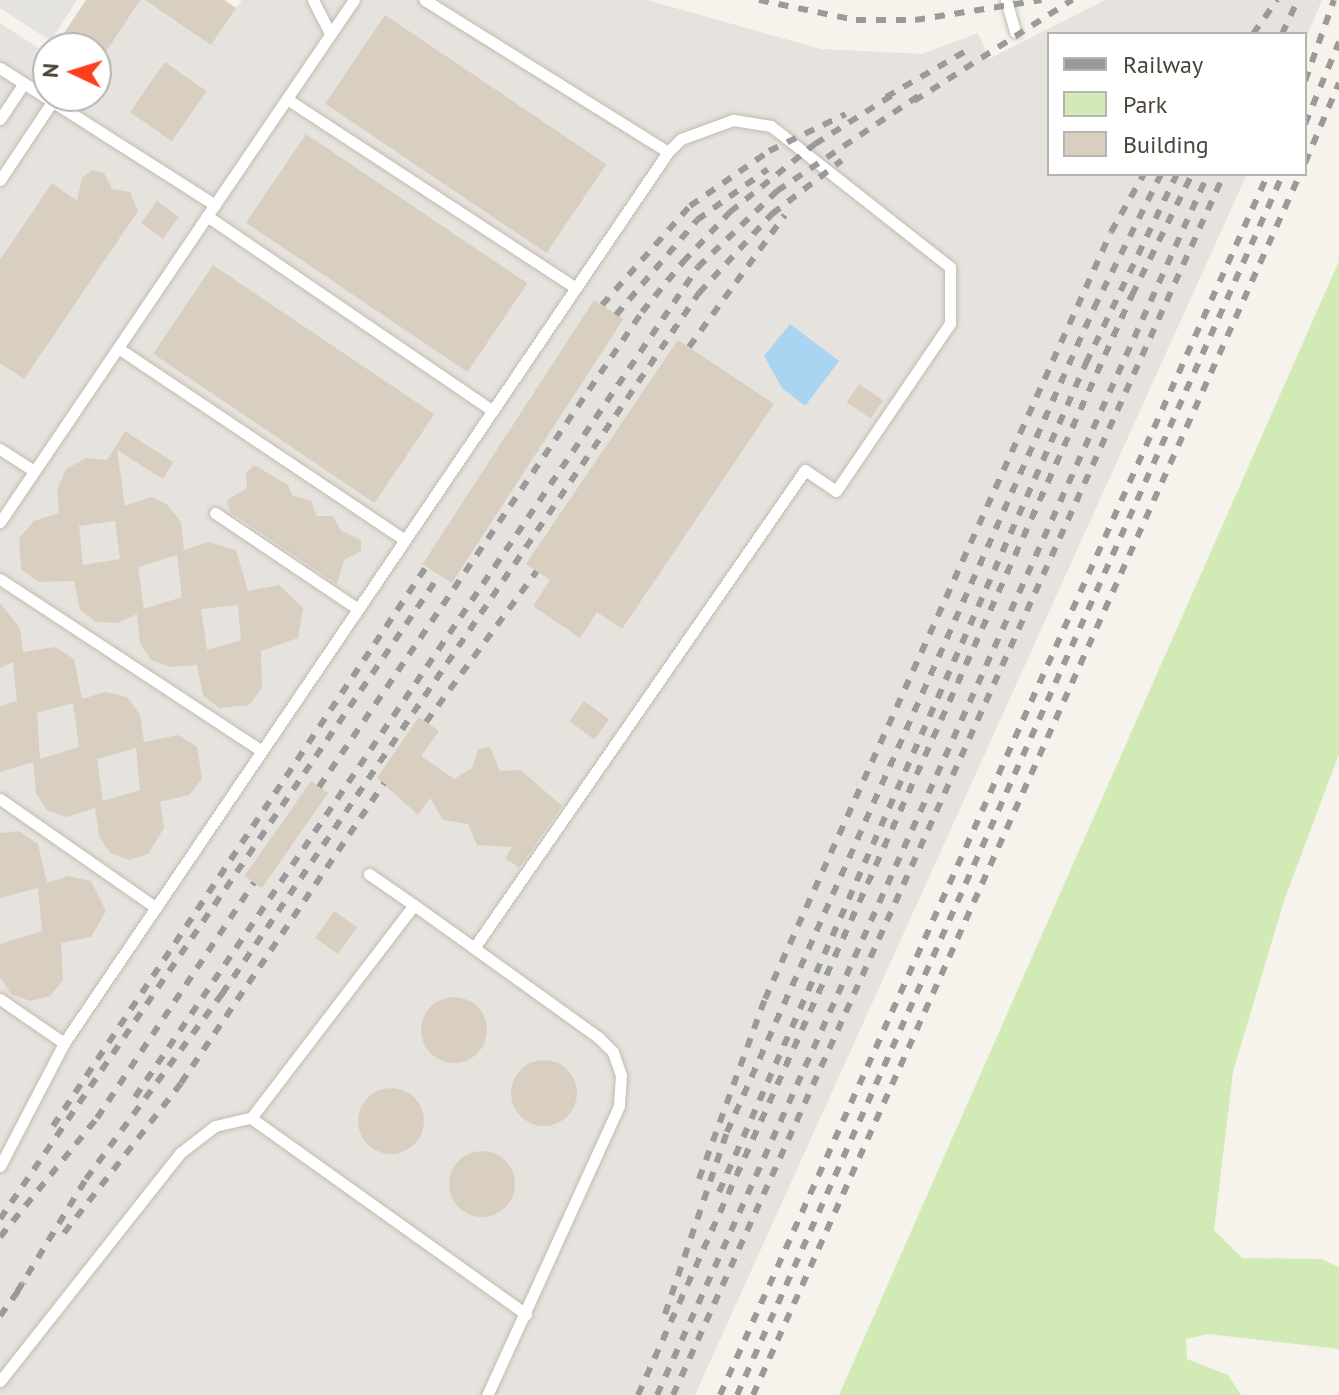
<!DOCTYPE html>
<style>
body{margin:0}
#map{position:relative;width:1339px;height:1395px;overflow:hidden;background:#f6f3ec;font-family:"PT Sans",sans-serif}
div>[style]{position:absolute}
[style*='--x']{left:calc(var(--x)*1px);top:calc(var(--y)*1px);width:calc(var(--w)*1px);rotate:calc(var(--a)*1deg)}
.industrial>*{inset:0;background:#e6e2dd}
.green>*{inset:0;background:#d2eab5}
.parking>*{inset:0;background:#e5e3e0}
.water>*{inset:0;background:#a9d4f2}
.building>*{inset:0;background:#d8cfc1;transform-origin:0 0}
.round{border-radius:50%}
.roads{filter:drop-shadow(0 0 2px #c2bbae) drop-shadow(0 0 2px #c2bbae)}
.lane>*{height:11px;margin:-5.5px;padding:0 5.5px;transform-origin:5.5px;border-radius:5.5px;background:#fff}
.rail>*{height:6px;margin-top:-3px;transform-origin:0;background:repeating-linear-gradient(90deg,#9a9a9a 0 10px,transparent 0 20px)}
span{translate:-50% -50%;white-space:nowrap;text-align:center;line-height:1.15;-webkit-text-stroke:6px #fff;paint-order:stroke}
.legend{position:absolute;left:1047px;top:32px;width:260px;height:144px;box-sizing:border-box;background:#fff;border:2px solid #b7b4b0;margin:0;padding:10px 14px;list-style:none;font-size:24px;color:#4b4439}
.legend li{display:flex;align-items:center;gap:16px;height:40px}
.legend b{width:40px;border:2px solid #b7b4b0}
.north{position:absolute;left:32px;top:32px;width:80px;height:80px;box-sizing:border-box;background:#fff;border:2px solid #b7b4b0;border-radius:50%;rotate:274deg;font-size:22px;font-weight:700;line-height:32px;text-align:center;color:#4b4439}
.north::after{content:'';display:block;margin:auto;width:28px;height:36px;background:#fc3f1d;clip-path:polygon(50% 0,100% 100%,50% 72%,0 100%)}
</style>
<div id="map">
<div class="industrial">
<i style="clip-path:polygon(86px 0,224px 0,236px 8px,242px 0,647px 0,821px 49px,922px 54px,978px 33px,989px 59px,1105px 0,1322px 0,1305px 41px,1305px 34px,1049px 34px,1049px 174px,1247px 174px,695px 1395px,0 1395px,0 23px,48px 54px,48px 96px,96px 96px,96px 48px,54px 48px)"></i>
</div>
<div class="green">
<i style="clip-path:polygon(1339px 261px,1339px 754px,1284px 901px,1233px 1072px,1214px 1230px,1242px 1258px,1321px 1259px,1339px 1267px,1339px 1349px,1208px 1334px,1186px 1339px,1187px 1359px,1228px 1375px,1241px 1395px,839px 1395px)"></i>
</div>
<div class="parking">
<i style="clip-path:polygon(0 0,77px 0,51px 41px,0 8px)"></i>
</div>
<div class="water">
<i style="clip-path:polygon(790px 324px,839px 361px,805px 406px,782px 388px,764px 356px)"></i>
</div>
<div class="building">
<i style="clip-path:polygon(86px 0,140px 0,96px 67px,96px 48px,54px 48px)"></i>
<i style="clip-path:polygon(145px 0,224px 0,236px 8px,211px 45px)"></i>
<i style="left:385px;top:15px;width:267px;height:107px;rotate:34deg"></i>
<i style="left:165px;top:62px;width:51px;height:61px;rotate:35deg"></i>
<i style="left:306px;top:134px;width:267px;height:107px;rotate:34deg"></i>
<i style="clip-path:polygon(92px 170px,104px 173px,112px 189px,130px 192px,138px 211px,24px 379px,0 363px,0 260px,52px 183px,77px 201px,82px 178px)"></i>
<i style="left:157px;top:201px;width:27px;height:27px;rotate:36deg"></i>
<i style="left:213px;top:265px;width:267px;height:107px;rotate:34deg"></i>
<i style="left:594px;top:300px;width:35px;height:315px;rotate:33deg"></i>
<i style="clip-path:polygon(678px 340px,774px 404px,622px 629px,597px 612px,580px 638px,533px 606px,550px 580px,526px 564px)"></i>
<i style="left:859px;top:384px;width:29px;height:22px;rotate:34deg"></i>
<i style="clip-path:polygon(evenodd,125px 431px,173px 462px,163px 479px,117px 450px,125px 506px,151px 497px,167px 504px,181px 522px,184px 550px,208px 542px,236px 550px,248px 591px,279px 585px,303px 608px,298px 638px,261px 651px,262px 688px,249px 705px,219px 708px,203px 695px,197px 665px,170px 667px,151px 660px,140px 643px,137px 614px,117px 623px,96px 622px,80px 610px,74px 581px,38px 582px,21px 569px,19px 538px,34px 521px,59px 513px,57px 490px,66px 469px,86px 458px,107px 460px,125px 431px,115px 521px,120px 559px,83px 565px,79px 526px,115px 521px,125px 431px,177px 555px,182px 597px,144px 609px,138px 567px,177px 555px,125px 431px,238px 605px,241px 640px,207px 650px,201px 609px,238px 605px)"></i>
<i style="clip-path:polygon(254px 465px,288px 485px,292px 495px,311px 501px,317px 516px,333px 516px,341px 531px,361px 540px,361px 551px,344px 560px,337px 584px,230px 512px,227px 500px,247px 488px,246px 473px)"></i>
<i style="clip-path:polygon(evenodd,0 603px,20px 628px,23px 652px,55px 647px,74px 659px,82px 699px,105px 692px,127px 697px,140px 715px,144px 742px,178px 735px,197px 747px,202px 779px,189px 795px,160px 802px,164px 828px,148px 854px,129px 860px,110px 853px,99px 836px,95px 808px,66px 817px,47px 810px,36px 793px,33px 762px,0 772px,0 706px,17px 701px,13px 662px,0 668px,0 603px,73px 703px,79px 747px,40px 759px,37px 713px,73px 703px,0 603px,136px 748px,140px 790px,103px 801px,97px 759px,136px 748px)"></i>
<i style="left:584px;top:701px;width:31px;height:25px;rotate:36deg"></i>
<i style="clip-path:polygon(419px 717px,439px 731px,421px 756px,454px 779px,472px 768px,478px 749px,490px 747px,500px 771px,521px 770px,562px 806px,519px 868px,505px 858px,512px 847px,477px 845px,468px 824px,443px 820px,430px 798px,418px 815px,377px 778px)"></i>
<i style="left:311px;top:781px;width:21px;height:116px;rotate:35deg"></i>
<i style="clip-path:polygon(19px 831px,38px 844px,47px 883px,68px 876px,91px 881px,106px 911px,91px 937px,61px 943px,63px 980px,50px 996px,30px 1001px,11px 994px,0 977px,0 944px,42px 931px,38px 888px,0 898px,0 833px)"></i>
<i style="left:334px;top:911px;width:28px;height:33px;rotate:35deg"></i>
<i class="round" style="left:421px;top:997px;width:66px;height:66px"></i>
<i class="round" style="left:511px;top:1060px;width:66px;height:66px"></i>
<i class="round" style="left:358px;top:1088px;width:66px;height:66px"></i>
<i class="round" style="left:449px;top:1151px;width:66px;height:66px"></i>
</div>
<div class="roads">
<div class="lane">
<i style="--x:313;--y:0;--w:38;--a:63"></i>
<i style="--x:1006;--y:0;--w:33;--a:74"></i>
<i style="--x:0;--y:68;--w:255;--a:32.5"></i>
<i style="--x:287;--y:99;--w:345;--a:33.2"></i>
<i style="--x:0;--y:119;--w:43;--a:-56.3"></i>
<i style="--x:0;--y:180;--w:94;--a:-56.3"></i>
<i style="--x:207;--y:216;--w:261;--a:-55.8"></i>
<i style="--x:118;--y:348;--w:345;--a:33.8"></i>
<i style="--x:0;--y:449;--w:40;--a:32.9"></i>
<i style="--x:215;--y:513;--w:172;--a:33.9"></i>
<i style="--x:0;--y:522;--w:369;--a:-55.9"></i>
<i style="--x:207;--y:216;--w:346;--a:34.3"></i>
<i style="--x:0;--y:579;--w:313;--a:33.3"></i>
<i style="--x:0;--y:799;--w:190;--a:34.9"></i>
<i style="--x:369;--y:874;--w:55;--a:34.6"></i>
<i style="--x:474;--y:948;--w:153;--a:35.7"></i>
<i style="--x:598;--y:1037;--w:21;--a:45"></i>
<i style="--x:613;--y:1052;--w:24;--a:71"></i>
<i style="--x:621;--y:1075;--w:31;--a:94"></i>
<i style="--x:619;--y:1106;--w:318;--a:114.5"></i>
<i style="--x:0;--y:999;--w:78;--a:34.5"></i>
<i style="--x:251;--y:1118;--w:338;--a:35.5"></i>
<i style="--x:0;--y:1166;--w:139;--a:-62.5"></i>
<i style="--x:64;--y:1043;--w:1076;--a:-55.87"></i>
<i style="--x:668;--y:152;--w:287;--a:-148"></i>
<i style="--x:0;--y:1381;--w:290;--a:-51.7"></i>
<i style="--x:180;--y:1153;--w:44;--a:-37.6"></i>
<i style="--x:215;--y:1126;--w:37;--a:-13"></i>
<i style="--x:251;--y:1118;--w:268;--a:-52.6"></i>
<i style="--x:414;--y:905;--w:74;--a:35.6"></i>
<i style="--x:474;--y:948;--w:581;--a:-55.3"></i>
<i style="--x:805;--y:470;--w:37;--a:34"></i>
<i style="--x:836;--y:491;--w:203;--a:-55.8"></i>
<i style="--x:950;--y:323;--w:56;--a:-90"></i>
<i style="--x:950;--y:267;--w:228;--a:-141.8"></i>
<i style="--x:771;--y:126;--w:38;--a:-171"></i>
<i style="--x:733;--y:120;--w:55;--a:159.9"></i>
<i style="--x:681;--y:139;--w:18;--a:135"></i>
</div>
</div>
<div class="rail">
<i style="--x:759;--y:0;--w:99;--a:11.7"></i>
<i style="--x:856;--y:20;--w:59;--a:0"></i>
<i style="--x:915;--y:20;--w:128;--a:-9"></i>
<i style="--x:1253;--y:34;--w:42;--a:-54.8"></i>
<i style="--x:1282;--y:34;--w:38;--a:-65"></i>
<i style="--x:1305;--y:81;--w:86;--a:-70.3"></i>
<i style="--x:886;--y:97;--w:92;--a:-29.9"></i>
<i style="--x:914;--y:101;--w:188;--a:-32.6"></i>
<i style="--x:1305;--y:124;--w:89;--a:-67.5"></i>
<i style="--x:1305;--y:163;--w:87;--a:-67"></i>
<i style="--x:602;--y:305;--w:132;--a:-48.4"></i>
<i style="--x:690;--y:206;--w:96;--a:-34.8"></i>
<i style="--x:769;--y:151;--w:85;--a:-25.7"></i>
<i style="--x:616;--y:315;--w:125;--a:-49.5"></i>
<i style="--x:697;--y:220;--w:87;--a:-35.7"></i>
<i style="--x:689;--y:347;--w:163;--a:-54"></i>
<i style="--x:426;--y:722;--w:187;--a:-53.7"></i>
<i style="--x:319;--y:787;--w:574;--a:-55.78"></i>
<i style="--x:642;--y:312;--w:65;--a:-50.6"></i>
<i style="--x:683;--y:262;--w:69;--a:-46.8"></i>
<i style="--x:730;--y:212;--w:109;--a:-38.7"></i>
<i style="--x:815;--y:144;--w:93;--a:-32.3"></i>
<i style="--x:135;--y:1097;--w:1003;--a:-55.85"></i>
<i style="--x:698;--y:267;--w:110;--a:-43.9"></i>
<i style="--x:777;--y:191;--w:176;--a:-33.9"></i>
<i style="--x:53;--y:1126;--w:672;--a:-56.29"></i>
<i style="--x:699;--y:1179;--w:192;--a:-69.9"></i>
<i style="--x:765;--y:999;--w:841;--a:-65.72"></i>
<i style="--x:1111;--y:232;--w:67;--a:-60.4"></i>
<i style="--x:719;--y:1192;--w:907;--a:-66.12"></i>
<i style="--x:1086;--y:363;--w:210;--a:-64.3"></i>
<i style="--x:0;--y:1219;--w:779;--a:-55.68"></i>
<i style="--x:64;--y:1233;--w:190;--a:-52"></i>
<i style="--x:181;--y:1083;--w:362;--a:-55.9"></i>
<i style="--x:0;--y:1237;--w:154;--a:-50.8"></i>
<i style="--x:97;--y:1118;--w:283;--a:-56.3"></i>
<i style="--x:17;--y:1292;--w:132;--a:-58.6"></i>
<i style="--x:86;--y:1179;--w:230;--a:-53.7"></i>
<i style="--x:222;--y:994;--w:848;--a:-55.77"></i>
<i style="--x:699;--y:293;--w:108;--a:-47.3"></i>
<i style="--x:772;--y:214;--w:88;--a:-37.6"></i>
<i style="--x:665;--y:1314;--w:192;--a:-71.2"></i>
<i style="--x:727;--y:1132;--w:902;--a:-65.99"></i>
<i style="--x:1094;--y:308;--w:150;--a:-63.4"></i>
<i style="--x:0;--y:1316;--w:41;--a:-54"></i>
<i style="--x:638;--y:1395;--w:1206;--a:-65.82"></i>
<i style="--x:1132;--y:295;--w:135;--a:-63.6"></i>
<i style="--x:657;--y:1395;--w:1340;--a:-65.71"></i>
<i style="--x:673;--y:1395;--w:1340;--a:-65.71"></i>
<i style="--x:720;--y:1395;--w:1338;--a:-65.83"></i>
<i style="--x:737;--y:1395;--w:1338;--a:-65.91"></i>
<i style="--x:753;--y:1395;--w:1338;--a:-65.87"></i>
</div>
<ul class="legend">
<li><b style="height:10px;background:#9a9a9a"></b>Railway</li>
<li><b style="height:22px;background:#d2eab5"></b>Park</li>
<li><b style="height:22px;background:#d8cfc1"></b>Building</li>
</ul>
<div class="north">N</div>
</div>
